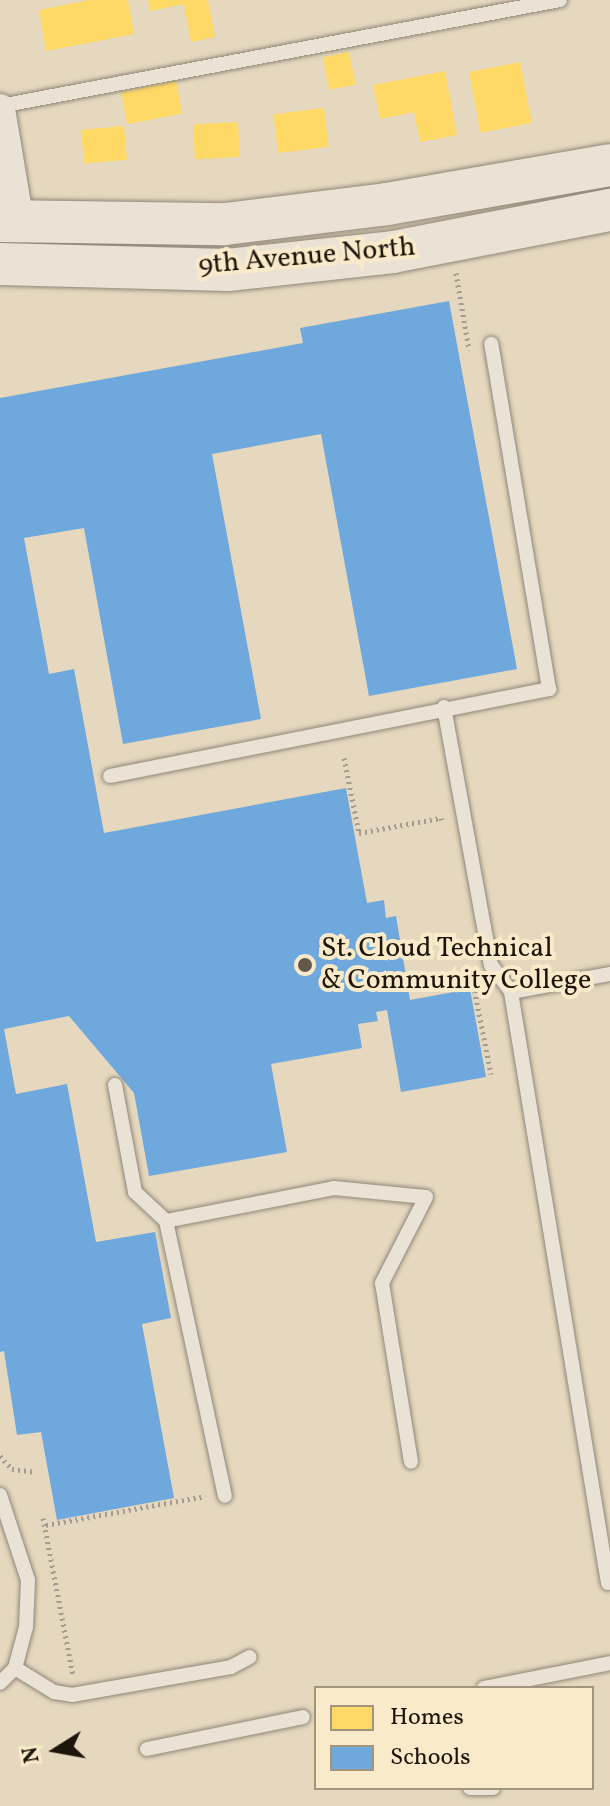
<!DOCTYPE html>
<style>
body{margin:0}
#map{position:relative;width:610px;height:1806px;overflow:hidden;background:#e5d8be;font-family:Vollkorn,serif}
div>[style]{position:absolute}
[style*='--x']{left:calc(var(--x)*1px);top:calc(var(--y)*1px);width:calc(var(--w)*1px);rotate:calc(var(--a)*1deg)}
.homes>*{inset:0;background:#ffd966;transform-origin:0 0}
.schools>*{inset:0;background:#6fa8dc}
.path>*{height:5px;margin-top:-2.5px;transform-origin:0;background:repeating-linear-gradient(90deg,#a29c91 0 2px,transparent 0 6px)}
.roads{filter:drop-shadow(0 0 2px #8f8778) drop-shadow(0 0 2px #8f8778)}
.lane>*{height:14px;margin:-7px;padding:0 7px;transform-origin:7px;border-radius:7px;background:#e9e2d5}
.street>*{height:30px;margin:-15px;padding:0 15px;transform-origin:15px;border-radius:15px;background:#e9e2d5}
.secondary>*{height:42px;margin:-21px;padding:0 21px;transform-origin:21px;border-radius:21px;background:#e9e2d5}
.dots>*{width:22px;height:22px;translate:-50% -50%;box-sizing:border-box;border:4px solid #f9eaca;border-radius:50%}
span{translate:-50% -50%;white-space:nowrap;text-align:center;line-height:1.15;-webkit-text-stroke:8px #f9eaca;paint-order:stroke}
.street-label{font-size:28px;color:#1d150b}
.poi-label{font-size:28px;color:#1d150b}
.left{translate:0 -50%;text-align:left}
.legend{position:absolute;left:314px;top:1686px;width:280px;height:104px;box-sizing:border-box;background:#f9eaca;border:2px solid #a1957e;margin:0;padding:10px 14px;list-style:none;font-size:24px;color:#1d150b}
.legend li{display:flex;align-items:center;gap:16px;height:40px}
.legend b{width:40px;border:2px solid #a1957e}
.north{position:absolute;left:16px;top:1710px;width:80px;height:80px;-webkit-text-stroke:6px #f9eaca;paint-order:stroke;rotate:259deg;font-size:22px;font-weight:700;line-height:32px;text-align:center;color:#1d150b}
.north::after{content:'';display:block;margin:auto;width:28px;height:36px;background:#1d150b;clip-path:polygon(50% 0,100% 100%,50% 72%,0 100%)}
</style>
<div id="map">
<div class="homes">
<i style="clip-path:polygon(89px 0,128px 0,134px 34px,46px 51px,39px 10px)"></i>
<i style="clip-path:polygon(148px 0,208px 0,215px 37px,191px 42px,184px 4px,150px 11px)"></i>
<i style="left:349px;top:52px;width:33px;height:27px;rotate:78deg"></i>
<i style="left:520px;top:62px;width:62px;height:52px;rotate:79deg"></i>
<i style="clip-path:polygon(445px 71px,457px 135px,420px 142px,414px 112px,380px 119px,373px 85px)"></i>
<i style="left:176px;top:81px;width:33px;height:56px;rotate:79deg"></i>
<i style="left:324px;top:108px;width:39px;height:51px;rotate:83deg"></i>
<i style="left:238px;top:122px;width:35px;height:45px;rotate:87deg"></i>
<i style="left:124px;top:126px;width:34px;height:43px;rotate:85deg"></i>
</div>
<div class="schools">
<i style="clip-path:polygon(449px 301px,517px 669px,369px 696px,321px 434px,212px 454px,261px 719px,123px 744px,84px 528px,24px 538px,49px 674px,74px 669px,104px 833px,346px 788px,367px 903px,384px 900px,386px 918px,396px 916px,410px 1000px,470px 989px,486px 1077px,401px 1092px,387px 1010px,376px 1012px,378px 1021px,358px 1024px,362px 1048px,271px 1064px,287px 1152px,149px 1176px,134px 1093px,69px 1016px,4px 1029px,16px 1094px,67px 1084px,96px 1242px,155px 1232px,171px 1318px,142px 1324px,174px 1498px,57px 1520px,41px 1432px,17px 1435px,4px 1351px,0 1352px,0 398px,303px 343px,300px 328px)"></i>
</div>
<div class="path">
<i style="--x:456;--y:273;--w:78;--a:80.4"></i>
<i style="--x:344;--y:758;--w:76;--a:78.7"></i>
<i style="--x:359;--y:833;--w:83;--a:-10.4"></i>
<i style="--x:441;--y:818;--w:4;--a:76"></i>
<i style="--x:471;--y:973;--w:103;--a:78.8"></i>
<i style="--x:0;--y:1456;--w:18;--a:47"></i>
<i style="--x:12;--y:1469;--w:23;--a:7"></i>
<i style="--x:43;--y:1518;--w:160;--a:79.2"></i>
<i style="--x:46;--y:1525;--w:162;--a:-10.3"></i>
</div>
<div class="roads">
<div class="lane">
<i style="--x:0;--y:106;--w:570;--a:-10.72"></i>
<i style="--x:444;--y:707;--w:262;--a:79.7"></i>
<i style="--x:491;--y:965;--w:34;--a:53"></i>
<i style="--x:511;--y:992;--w:599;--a:80.68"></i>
<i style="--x:110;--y:776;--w:448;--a:-11.2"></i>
<i style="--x:549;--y:689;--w:350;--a:-99.5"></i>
<i style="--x:511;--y:992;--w:101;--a:-10.3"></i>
<i style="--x:115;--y:1085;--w:109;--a:79.4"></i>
<i style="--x:135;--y:1192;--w:42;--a:43.1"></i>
<i style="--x:166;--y:1221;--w:281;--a:77.9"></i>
<i style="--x:166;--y:1221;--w:171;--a:-11.1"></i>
<i style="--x:334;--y:1188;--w:92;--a:5.6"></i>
<i style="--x:426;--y:1197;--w:97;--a:117.1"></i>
<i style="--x:382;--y:1283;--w:181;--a:80.8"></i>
<i style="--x:0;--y:1495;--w:89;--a:71.8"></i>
<i style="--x:28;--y:1580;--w:47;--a:92.4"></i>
<i style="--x:26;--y:1627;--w:42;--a:105"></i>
<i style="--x:15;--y:1668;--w:21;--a:135"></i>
<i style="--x:15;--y:1668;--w:46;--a:31.6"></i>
<i style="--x:54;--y:1692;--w:18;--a:9"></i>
<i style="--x:72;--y:1695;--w:161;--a:-10"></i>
<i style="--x:231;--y:1667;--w:21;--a:-28"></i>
<i style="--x:484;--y:1688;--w:128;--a:-11.2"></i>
<i style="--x:147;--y:1749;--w:159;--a:-11.6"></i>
<i style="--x:470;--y:1788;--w:23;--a:0"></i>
</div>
<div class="street">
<i style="--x:0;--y:109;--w:115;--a:80.5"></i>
</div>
<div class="secondary">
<i style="--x:0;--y:221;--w:225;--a:0.8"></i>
<i style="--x:225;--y:224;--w:163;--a:-7"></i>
<i style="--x:387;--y:204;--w:226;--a:-9.9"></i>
<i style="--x:0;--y:264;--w:228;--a:1.5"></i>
<i style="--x:228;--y:270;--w:166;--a:-6.2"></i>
<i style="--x:393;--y:252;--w:221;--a:-11"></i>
</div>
</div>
<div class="dots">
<i style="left:305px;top:965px;background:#63594a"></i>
</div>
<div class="street-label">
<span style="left:307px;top:257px;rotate:-5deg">9th Avenue North</span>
</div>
<div class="poi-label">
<span class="left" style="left:321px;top:965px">St. Cloud Technical<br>&amp; Community College</span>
</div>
<ul class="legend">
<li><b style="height:22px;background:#ffd966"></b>Homes</li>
<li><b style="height:22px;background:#6fa8dc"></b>Schools</li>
</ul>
<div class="north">N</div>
</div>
